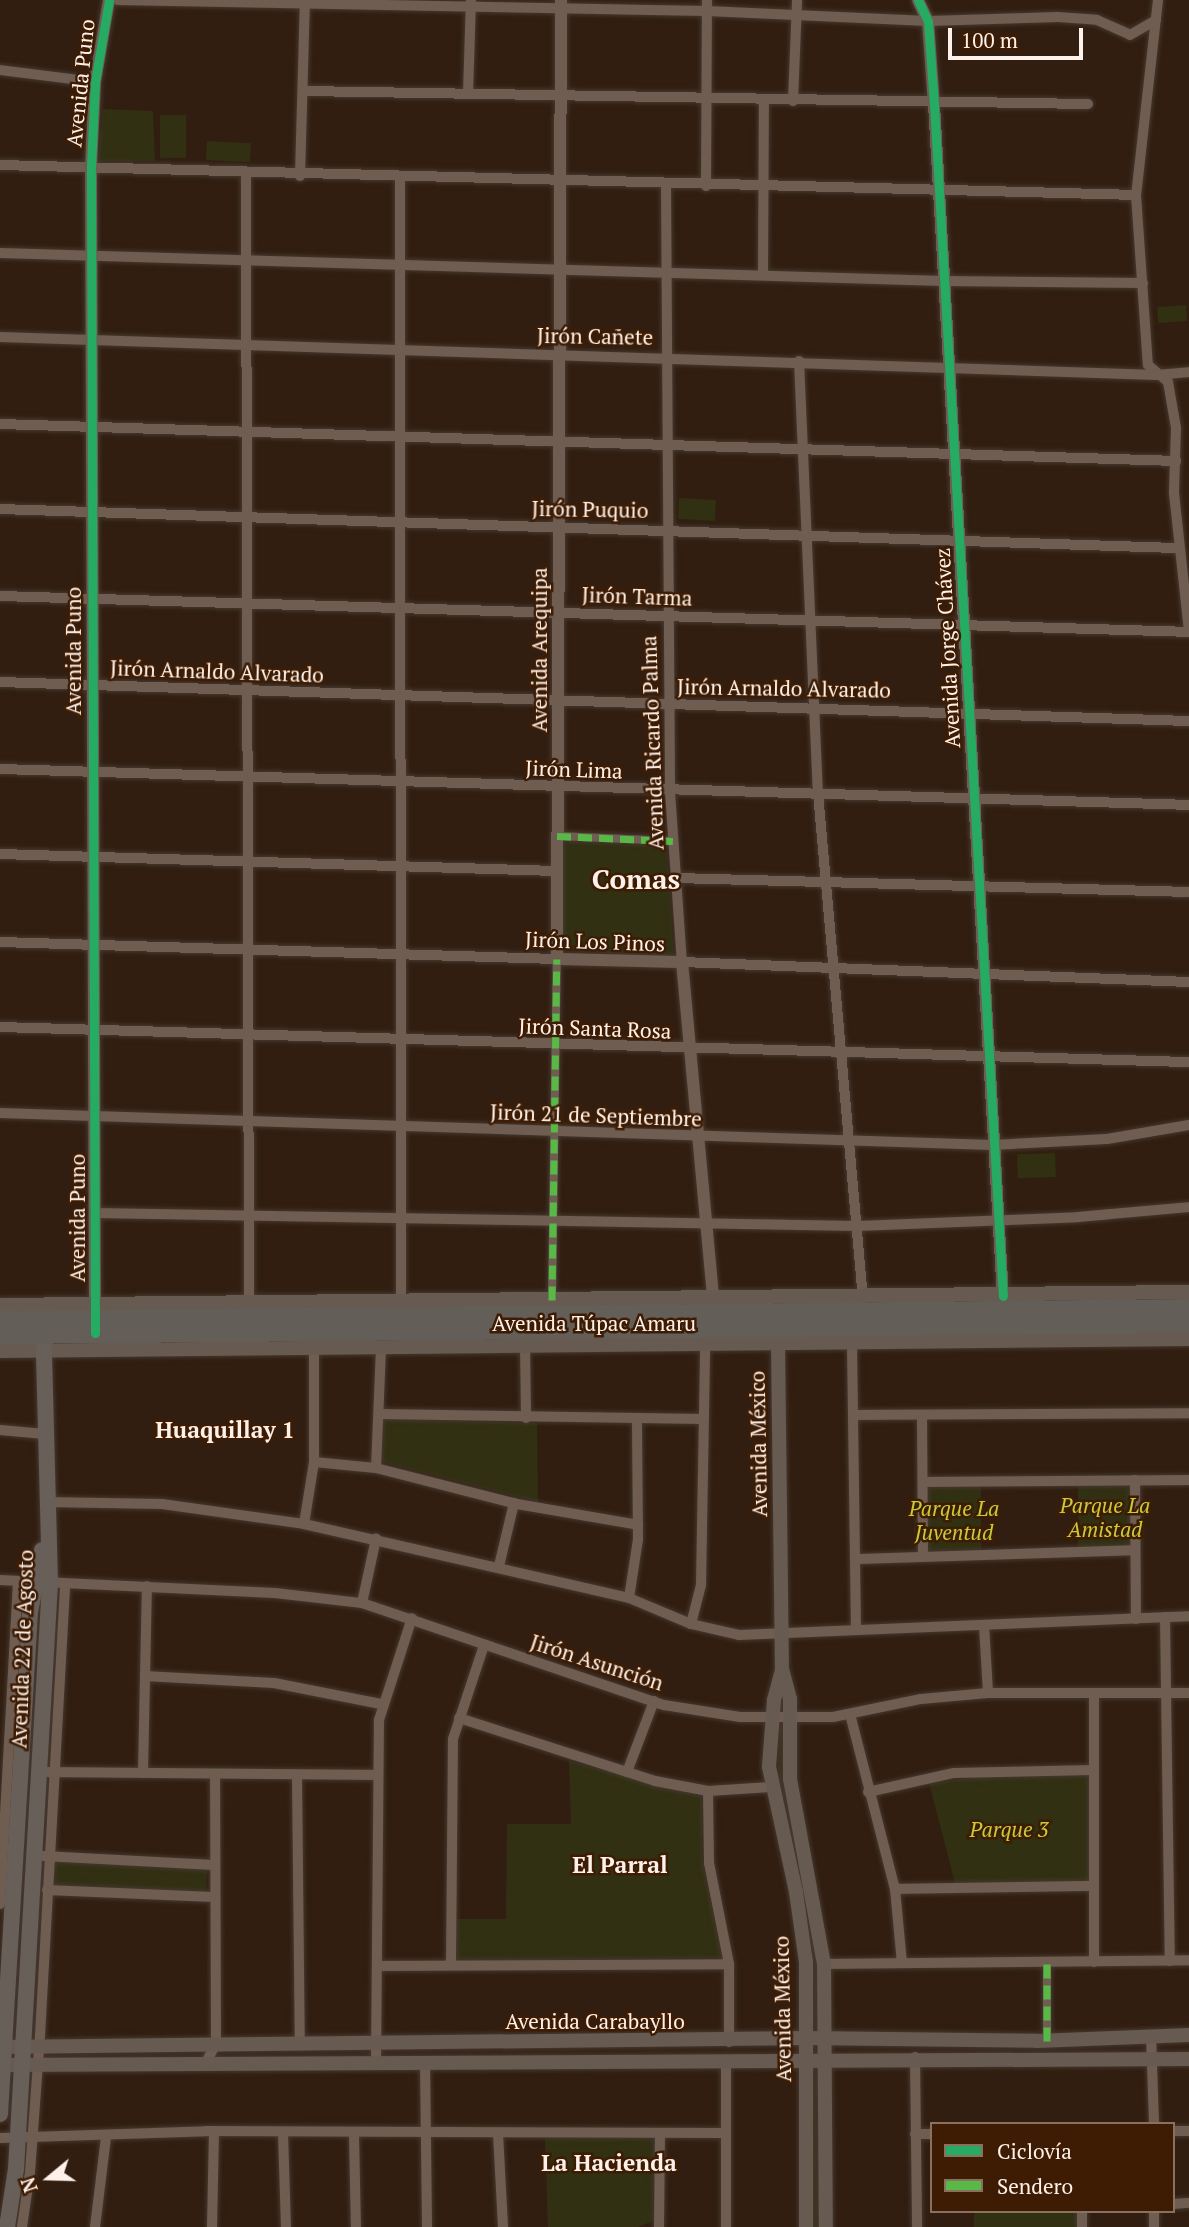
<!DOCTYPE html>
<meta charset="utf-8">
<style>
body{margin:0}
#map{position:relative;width:1189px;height:2227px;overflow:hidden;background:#311e10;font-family:"PT Serif",serif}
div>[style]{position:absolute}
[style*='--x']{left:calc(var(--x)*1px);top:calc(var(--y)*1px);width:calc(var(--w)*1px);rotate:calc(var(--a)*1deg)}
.green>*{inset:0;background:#313012;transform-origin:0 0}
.roads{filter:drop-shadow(0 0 2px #453830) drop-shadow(0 0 2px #453830)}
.pedestrian>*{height:8px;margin:-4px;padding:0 4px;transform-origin:4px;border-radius:4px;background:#6f5d51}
.minor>*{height:10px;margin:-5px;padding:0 5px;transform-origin:5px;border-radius:5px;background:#6f5d51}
.tertiary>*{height:12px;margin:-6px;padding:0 6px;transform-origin:6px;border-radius:6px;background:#6f5d51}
.secondary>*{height:14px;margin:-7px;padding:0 7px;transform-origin:7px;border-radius:7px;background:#675a51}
.primary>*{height:16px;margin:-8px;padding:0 8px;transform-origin:8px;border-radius:8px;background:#675f58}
.trunk>*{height:18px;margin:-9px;padding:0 9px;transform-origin:9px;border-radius:9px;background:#645e58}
.quiet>*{height:7px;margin-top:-3.5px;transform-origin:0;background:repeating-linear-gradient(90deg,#58b947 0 14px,transparent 0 21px)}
.cycleway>*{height:9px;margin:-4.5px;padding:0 4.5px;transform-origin:4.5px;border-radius:4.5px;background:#26ab63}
span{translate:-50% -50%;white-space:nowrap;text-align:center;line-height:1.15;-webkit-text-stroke:5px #3e1c03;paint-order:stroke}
.street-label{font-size:21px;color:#fdf1e9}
.park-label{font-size:21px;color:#c5cd3b;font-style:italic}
.neighbourhood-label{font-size:23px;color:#fdf1e9;font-weight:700}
.district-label{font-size:28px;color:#fdf1e9;font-weight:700}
.legend{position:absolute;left:930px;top:2122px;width:245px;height:91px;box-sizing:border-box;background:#3e1c03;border:2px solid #8a715f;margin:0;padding:9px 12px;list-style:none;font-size:21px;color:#fdf1e9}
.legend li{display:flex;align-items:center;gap:14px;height:35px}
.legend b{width:35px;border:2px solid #8a715f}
.north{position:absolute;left:14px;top:2143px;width:70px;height:70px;-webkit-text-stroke:5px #3e1c03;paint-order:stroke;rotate:251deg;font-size:19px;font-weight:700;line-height:28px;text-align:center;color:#fdf1e9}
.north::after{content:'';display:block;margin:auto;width:24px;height:32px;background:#fdf1e9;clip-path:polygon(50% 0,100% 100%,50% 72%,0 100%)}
.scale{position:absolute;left:948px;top:28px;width:135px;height:32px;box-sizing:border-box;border:4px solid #fdf1e9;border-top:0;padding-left:9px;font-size:21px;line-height:24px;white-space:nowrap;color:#fdf1e9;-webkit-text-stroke:5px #3e1c03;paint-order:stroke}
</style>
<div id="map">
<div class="green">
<i style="clip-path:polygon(103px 109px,153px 111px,155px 161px,98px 161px)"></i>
<i style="left:160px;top:115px;width:26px;height:43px"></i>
<i style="left:207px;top:141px;width:44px;height:19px;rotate:3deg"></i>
<i style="left:1186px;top:305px;width:16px;height:29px;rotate:86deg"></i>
<i style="left:679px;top:498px;width:37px;height:21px;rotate:3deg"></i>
<i style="clip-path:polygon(561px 838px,666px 843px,674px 956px,563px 951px)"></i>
<i style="left:1055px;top:1153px;width:24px;height:38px;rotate:88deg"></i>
<i style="clip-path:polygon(383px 1419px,537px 1423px,538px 1502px,379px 1461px)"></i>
<i style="left:1132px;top:1484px;width:63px;height:54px;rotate:90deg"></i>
<i style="left:927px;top:1486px;width:54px;height:68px"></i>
<i style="clip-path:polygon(779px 1725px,785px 1730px,819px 1959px,818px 2028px,812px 2028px,777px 1780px)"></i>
<i style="clip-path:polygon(569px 1761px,702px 1796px,702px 1858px,722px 1958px,457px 1961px,456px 1919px,506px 1919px,507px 1824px,571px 1824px)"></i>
<i style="clip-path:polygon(988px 1776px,1089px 1776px,1089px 1881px,955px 1883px,929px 1783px)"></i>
<i style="left:55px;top:1862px;width:152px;height:24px;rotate:2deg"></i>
<i style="left:818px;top:2064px;width:163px;height:10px;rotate:89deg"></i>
<i style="clip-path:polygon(655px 2137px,653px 2221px,638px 2227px,548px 2227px,545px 2138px)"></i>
<i style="left:974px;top:2211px;width:103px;height:16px"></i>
</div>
<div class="roads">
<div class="pedestrian">
<i style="--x:557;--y:836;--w:116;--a:2.5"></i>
<i style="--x:552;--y:1300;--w:341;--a:-89.2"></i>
<i style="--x:1047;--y:2041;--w:79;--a:-90"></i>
</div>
<div class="minor">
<i style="--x:118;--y:0;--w:589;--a:1.07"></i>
<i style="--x:707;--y:11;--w:221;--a:2.6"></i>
<i style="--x:928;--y:21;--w:130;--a:-1.8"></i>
<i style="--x:1058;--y:17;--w:39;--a:4"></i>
<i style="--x:1097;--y:20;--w:36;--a:24"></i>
<i style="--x:1130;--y:35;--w:30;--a:-30"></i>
<i style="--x:1158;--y:0;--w:196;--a:96.4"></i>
<i style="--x:1136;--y:195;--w:170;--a:86"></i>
<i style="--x:1148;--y:365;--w:26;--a:40"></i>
<i style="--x:1168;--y:382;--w:47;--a:80.1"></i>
<i style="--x:1176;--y:428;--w:65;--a:91.8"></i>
<i style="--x:1174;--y:493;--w:138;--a:83.8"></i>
<i style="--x:0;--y:70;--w:96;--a:7.2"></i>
<i style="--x:303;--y:91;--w:785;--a:0.95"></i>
<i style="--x:468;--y:94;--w:94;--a:-88.2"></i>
<i style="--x:793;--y:101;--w:101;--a:-87.7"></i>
<i style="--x:0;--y:165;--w:1136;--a:1.51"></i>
<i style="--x:246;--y:173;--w:1129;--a:89.85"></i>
<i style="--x:300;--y:176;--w:176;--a:-88.4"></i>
<i style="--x:400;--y:179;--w:1122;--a:89.95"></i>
<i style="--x:666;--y:184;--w:608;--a:89.62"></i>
<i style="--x:670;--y:792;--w:170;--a:86"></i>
<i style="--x:682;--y:962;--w:507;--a:2.26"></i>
<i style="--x:706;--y:186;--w:186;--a:-89.7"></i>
<i style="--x:0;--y:253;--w:944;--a:1.7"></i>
<i style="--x:944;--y:281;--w:199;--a:0.6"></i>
<i style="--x:763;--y:274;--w:173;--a:-89.7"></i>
<i style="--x:0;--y:337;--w:1157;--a:1.88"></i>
<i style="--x:1156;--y:375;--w:33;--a:-5"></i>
<i style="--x:799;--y:361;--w:432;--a:87.5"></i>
<i style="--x:818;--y:793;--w:508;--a:84.92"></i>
<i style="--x:0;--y:424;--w:1177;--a:1.8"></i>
<i style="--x:0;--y:509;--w:1179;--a:1.9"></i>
<i style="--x:0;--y:596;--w:1190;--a:1.73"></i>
<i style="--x:0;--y:682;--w:1190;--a:1.88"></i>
<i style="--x:0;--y:769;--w:1190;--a:1.73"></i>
<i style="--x:0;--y:854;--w:557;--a:1.75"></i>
<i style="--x:676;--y:878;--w:513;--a:1.56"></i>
<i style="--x:0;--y:942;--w:557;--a:1.75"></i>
<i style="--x:0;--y:1027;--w:1190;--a:1.69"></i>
<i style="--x:0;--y:1113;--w:993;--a:1.85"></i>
<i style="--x:992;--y:1145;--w:115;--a:-3"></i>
<i style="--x:1107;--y:1139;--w:83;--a:-9.7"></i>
<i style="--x:94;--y:1213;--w:764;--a:0.97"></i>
<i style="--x:858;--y:1226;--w:220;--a:-2.3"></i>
<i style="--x:1078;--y:1217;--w:111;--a:-5.1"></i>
<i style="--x:525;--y:1344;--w:74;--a:89.2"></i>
<i style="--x:852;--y:1344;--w:286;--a:89.2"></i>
<i style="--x:379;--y:1414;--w:324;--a:0.9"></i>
<i style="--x:855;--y:1415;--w:334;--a:-0.3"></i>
<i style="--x:922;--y:1415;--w:142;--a:89.6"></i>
<i style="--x:0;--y:1430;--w:45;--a:5.1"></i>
<i style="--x:314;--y:1462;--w:62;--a:5.5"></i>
<i style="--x:376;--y:1468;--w:146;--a:14.3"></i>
<i style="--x:517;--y:1504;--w:123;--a:9.8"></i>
<i style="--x:376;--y:1468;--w:119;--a:-87.6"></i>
<i style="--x:1135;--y:1480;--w:139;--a:89.6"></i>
<i style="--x:923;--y:1482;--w:266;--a:-0.4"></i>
<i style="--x:45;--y:1502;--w:117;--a:1"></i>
<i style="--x:162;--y:1504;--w:143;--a:8"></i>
<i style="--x:304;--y:1524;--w:333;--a:12.8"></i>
<i style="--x:629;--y:1598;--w:67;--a:22.8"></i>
<i style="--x:691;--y:1624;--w:49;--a:12.9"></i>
<i style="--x:739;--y:1635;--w:450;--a:-2.4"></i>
<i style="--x:304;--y:1524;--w:63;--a:-80.8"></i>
<i style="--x:314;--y:1462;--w:113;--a:-90"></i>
<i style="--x:856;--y:1559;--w:279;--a:-1.8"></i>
<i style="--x:499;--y:1566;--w:65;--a:-76.6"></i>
<i style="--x:0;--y:1580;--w:275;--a:2.7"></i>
<i style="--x:275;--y:1593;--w:88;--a:6.6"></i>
<i style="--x:362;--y:1603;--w:319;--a:18.7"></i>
<i style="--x:664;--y:1705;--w:77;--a:9"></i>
<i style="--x:740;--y:1717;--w:93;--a:0"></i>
<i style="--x:833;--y:1717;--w:90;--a:-11.6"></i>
<i style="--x:921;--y:1699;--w:67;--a:-5.1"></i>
<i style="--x:988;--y:1693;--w:201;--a:0"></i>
<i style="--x:629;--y:1598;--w:60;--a:-81.3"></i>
<i style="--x:638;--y:1539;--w:119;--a:-90.5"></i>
<i style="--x:362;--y:1603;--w:66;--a:-77.7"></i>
<i style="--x:1165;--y:1617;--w:344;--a:89.2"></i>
<i style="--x:691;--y:1624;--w:40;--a:-75.6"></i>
<i style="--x:701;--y:1585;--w:240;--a:-89"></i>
<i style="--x:984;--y:1625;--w:68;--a:86.6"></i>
<i style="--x:145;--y:1676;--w:129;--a:3.1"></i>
<i style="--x:274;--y:1683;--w:109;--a:11.1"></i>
<i style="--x:850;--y:1714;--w:181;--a:75.6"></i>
<i style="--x:895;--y:1889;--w:74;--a:84.6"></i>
<i style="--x:459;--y:1718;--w:206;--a:17.8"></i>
<i style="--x:655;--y:1781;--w:54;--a:10.7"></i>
<i style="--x:708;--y:1791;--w:63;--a:-3.6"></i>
<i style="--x:48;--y:1772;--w:330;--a:0.5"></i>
<i style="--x:627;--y:1772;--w:76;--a:-69.2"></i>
<i style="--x:143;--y:1773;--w:187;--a:-88.8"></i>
<i style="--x:297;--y:1775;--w:268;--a:89.4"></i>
<i style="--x:708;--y:1791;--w:72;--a:89.2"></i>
<i style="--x:709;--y:1863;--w:103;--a:78.8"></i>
<i style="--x:729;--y:1964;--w:78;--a:90"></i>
<i style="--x:868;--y:1792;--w:88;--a:-12.5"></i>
<i style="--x:954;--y:1773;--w:140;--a:-1.2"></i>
<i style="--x:43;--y:1856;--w:171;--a:3"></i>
<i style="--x:895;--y:1889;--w:199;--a:-0.9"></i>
<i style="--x:47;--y:1890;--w:167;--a:2.4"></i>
<i style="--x:0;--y:1904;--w:323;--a:-86.8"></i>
<i style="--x:1094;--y:1962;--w:267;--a:-90"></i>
<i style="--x:824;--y:1964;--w:365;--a:-0.6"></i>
<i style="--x:451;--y:1965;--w:226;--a:-89.5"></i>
<i style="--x:453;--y:1739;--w:99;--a:-71.7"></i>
<i style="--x:377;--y:1966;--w:352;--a:-0.3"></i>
<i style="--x:1151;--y:2036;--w:88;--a:88"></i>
<i style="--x:915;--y:2057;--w:170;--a:89.3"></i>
<i style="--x:376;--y:2061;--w:341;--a:-89.5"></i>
<i style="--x:379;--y:1720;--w:107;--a:-72.1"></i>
<i style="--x:425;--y:2061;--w:166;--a:89.3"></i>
<i style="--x:206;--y:2062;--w:21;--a:-61"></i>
<i style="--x:216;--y:2044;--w:270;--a:-90.2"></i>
<i style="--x:1173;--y:2131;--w:16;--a:0"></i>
<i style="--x:283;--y:2133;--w:94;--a:88.2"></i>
<i style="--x:498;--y:2134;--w:93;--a:86.9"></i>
<i style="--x:915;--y:2134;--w:17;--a:0"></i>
<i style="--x:354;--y:2135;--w:92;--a:88.8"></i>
<i style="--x:0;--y:2138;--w:207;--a:-1.9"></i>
<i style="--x:207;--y:2131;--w:517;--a:0.22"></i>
<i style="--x:1173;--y:2204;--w:16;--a:-4"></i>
<i style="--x:1082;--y:2211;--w:16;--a:90"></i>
<i style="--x:1154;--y:2211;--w:16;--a:90"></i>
<i style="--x:22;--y:2227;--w:56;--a:-81.7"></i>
<i style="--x:30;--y:2172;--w:137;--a:-85.8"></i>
<i style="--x:40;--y:2035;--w:452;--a:-86.8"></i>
<i style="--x:95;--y:2227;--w:90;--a:-83"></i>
<i style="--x:212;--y:2227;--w:95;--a:-88.8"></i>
<i style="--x:659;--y:2227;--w:94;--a:-89.4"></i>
<i style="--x:726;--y:2227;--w:166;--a:-90"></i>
</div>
<div class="tertiary">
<i style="--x:561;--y:0;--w:959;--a:90.24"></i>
<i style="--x:557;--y:959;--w:125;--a:1.4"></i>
<i style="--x:682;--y:962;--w:338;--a:84.7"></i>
<i style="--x:918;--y:0;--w:23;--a:65"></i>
<i style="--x:928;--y:21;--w:83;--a:85.9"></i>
<i style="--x:934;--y:104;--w:1194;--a:86.69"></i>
<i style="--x:95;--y:1311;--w:1144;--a:-90.2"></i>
<i style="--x:91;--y:167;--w:85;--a:-87.3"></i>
<i style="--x:95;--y:82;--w:83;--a:-80.3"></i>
</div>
<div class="secondary">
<i style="--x:0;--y:1305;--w:1189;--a:-0.63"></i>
<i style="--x:778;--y:1345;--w:324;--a:89.3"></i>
<i style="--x:782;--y:1669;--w:31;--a:75"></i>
<i style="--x:790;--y:1699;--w:80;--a:90"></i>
<i style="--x:790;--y:1779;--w:188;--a:79.6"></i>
<i style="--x:824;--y:1964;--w:263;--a:89.6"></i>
<i style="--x:0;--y:1351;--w:1189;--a:-0.58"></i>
<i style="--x:782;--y:1670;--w:31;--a:105"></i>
<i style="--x:774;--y:1700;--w:67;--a:94.3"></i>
<i style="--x:769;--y:1767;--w:128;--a:77.8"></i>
<i style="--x:796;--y:1892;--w:71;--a:81.9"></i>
<i style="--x:806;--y:1962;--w:265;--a:90"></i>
<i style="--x:0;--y:2047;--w:807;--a:-0.64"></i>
<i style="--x:807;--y:2038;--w:230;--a:0.7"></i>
<i style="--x:1037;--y:2041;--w:152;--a:-2.3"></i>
<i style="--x:0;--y:2065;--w:1189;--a:-0.29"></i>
</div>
<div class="primary">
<i style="--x:0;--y:2114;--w:503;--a:-86.58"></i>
<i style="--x:30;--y:1612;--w:63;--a:-79"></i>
<i style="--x:7;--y:2227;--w:59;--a:-81.2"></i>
<i style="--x:16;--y:2169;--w:587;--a:-86.68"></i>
<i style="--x:50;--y:1583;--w:234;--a:-91.5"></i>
</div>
<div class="trunk">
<i style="--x:0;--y:1320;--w:1189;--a:-0.58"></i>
<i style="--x:0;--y:1335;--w:1189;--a:-0.53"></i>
</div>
</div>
<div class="quiet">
<i style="--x:557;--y:836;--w:116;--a:2.5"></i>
<i style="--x:552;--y:1300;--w:341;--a:-89.2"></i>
<i style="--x:1047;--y:2041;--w:79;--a:-90"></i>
</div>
<div class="cycleway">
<i style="--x:918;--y:0;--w:23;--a:65"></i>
<i style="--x:928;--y:21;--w:83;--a:85.9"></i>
<i style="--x:934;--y:104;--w:1194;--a:86.69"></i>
<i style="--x:95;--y:1333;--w:1166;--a:-90.2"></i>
<i style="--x:91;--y:167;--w:85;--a:-87.3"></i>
<i style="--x:95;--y:82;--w:83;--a:-80.3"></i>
</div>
<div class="street-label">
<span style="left:80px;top:83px;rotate:-84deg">Avenida Puno</span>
<span style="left:595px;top:336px;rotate:1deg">Jirón Cañete</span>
<span style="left:590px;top:509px;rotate:1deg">Jirón Puquio</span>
<span style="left:637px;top:596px;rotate:2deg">Jirón Tarma</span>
<span style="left:947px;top:648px;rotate:-93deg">Avenida Jorge Chávez</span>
<span style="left:539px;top:650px;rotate:-90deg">Avenida Arequipa</span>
<span style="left:73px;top:651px;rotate:-90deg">Avenida Puno</span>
<span style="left:217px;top:671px;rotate:2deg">Jirón Arnaldo Alvarado</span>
<span style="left:784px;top:688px;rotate:1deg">Jirón Arnaldo Alvarado</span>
<span style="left:652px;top:743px;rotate:-92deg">Avenida Ricardo Palma</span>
<span style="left:574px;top:769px;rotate:2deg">Jirón Lima</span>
<span style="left:595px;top:941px;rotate:2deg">Jirón Los Pinos</span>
<span style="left:595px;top:1028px;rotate:2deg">Jirón Santa Rosa</span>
<span style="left:596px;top:1115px;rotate:2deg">Jirón 21 de Septiembre</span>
<span style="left:77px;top:1218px;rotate:-90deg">Avenida Puno</span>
<span style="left:594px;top:1323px">Avenida Túpac Amaru</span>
<span style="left:758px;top:1444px;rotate:-91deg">Avenida México</span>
<span style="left:22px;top:1649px;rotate:-88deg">Avenida 22 de Agosto</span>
<span style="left:597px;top:1662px;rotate:18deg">Jirón Asunción</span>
<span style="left:782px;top:2009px;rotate:-91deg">Avenida México</span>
<span style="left:595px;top:2021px">Avenida Carabayllo</span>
</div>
<div class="park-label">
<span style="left:1105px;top:1517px">Parque La<br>Amistad</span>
<span style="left:954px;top:1520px">Parque La<br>Juventud</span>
<span style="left:1009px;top:1829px">Parque 3</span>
</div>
<div class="neighbourhood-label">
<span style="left:225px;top:1430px">Huaquillay 1</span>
<span style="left:620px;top:1865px">El Parral</span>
<span style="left:609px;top:2163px">La Hacienda</span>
</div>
<div class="district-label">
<span style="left:636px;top:879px">Comas</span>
</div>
<ul class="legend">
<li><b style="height:9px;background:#26ab63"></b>Ciclovía</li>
<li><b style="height:9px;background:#58b947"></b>Sendero</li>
</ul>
<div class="north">N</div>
<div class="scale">100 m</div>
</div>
